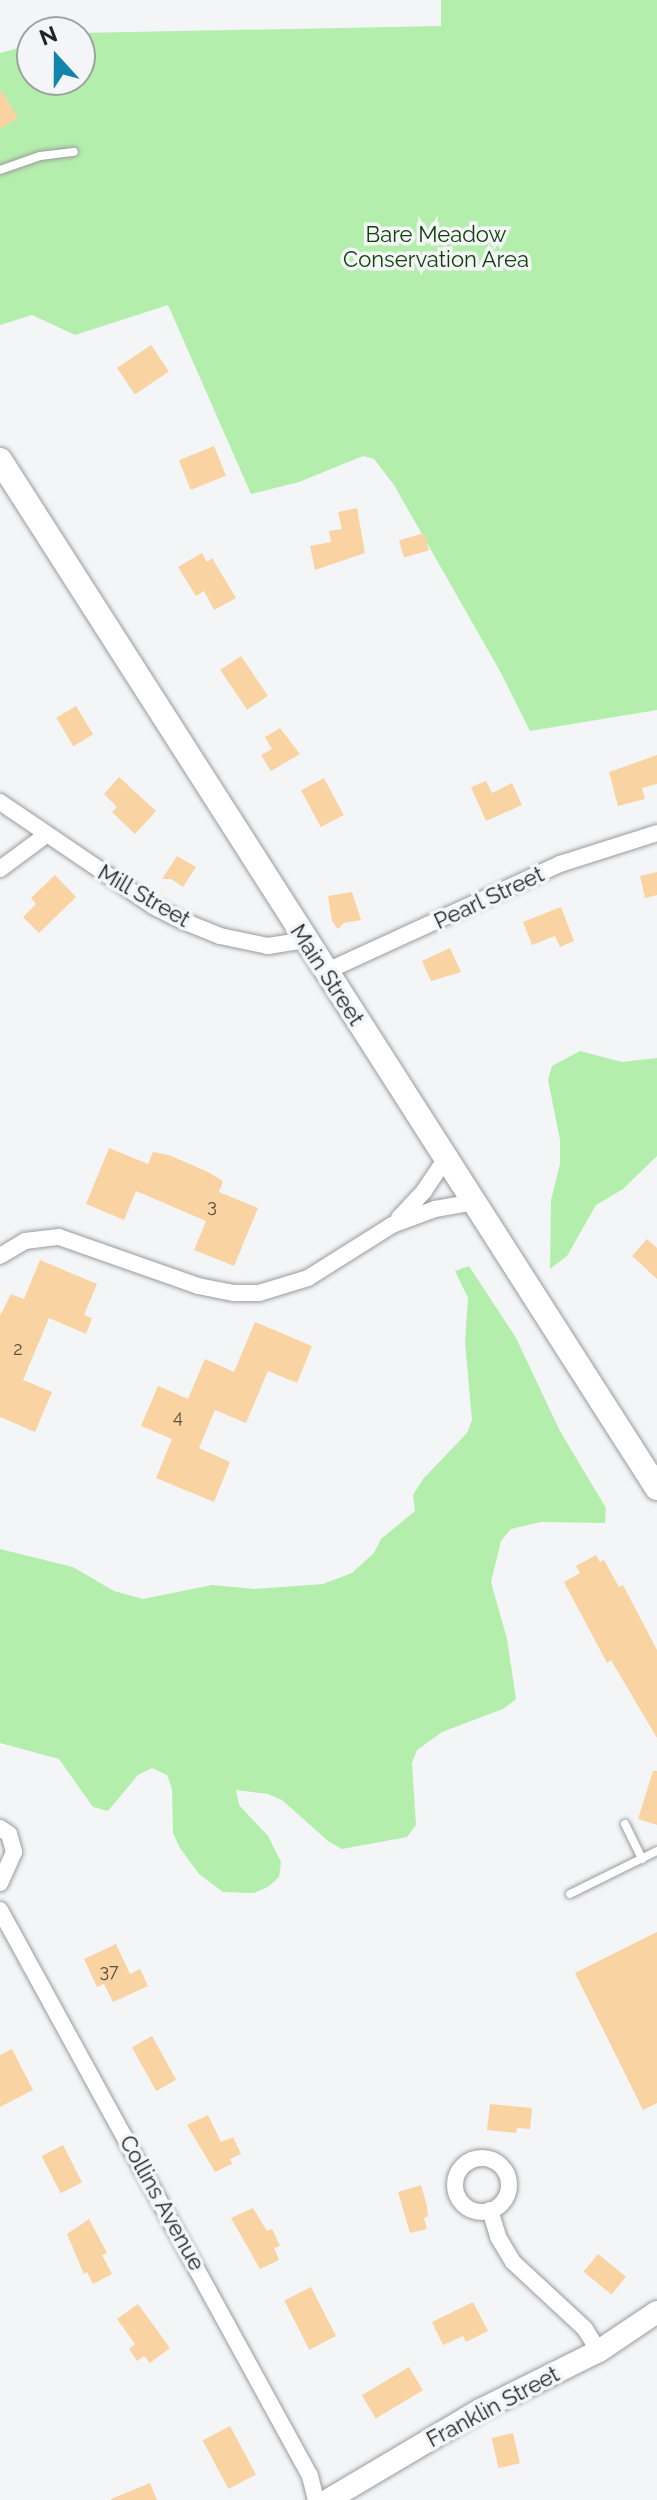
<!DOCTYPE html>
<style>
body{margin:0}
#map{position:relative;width:657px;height:2500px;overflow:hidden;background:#f4f5f7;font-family:Raleway,sans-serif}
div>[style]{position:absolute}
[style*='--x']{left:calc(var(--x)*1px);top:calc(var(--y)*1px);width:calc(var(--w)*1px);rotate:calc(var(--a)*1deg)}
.green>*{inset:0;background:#b4eeac}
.building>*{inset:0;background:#f9d4a2;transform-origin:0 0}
.roads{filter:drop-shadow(0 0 2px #9a9b9c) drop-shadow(0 0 2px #9a9b9c)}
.service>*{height:8px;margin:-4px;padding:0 4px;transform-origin:4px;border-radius:4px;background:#fff}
.minor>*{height:16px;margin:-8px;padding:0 8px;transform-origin:8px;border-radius:8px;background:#fff}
.minor>.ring{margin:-8px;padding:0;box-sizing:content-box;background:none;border:16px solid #fff;border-radius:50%}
.secondary>*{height:22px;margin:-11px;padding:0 11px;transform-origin:11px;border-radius:11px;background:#fff}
.primary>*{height:24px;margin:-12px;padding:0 12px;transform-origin:12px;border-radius:12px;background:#fff}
span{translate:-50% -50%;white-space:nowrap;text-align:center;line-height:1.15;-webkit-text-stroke:7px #f4f5f7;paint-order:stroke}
.number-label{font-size:18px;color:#584f43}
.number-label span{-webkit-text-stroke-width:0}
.park-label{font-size:22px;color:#0f3e09}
.street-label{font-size:22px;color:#222323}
.north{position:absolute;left:16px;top:16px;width:80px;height:80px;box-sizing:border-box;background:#f4f5f7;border:2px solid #a0a1a2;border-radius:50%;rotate:339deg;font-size:22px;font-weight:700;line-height:32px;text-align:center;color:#222323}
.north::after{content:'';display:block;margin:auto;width:28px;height:36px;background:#1085ab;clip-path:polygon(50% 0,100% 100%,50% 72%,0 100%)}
</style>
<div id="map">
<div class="green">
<i style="clip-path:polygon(441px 0,657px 0,657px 710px,530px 731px,501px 673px,394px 485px,374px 459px,363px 456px,299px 482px,251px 494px,168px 305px,75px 335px,32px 315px,0 325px,0 53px,32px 44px,32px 80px,80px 80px,80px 33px,441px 26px)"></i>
<i style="clip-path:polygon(580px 1051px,622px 1062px,657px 1058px,657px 1156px,623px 1189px,596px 1205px,567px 1256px,550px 1269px,551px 1200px,560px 1164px,560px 1140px,548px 1080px,552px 1066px)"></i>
<i style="clip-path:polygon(469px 1266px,516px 1338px,560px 1431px,606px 1508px,605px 1523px,541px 1522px,511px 1529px,501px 1541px,491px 1582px,507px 1639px,516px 1699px,503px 1709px,442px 1732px,417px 1750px,412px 1763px,416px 1825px,407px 1837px,342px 1849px,328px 1841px,282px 1800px,268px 1794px,236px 1790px,239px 1805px,268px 1836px,281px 1862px,279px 1877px,268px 1887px,254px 1893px,223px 1892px,199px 1874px,180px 1848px,173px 1833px,172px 1789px,167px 1775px,152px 1768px,138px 1775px,108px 1811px,93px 1807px,59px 1759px,0 1743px,0 1549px,73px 1567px,114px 1591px,143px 1599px,212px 1585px,254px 1589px,323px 1584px,352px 1573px,374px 1553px,381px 1539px,415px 1511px,413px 1495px,423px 1479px,467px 1433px,472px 1420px,465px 1342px,468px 1298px,455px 1271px)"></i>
</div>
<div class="building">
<i style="clip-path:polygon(0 88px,18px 118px,0 129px)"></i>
<i style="left:151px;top:345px;width:32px;height:41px;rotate:56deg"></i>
<i style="left:214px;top:446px;width:32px;height:38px;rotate:68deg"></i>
<i style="clip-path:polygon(357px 508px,365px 553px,315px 570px,310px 546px,331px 542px,329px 531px,342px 529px,338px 512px)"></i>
<i style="left:424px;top:533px;width:18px;height:26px;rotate:74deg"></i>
<i style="clip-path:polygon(202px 553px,207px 562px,212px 558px,236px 598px,214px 610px,204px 591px,196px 596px,178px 567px)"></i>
<i style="left:241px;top:656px;width:48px;height:25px;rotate:56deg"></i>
<i style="left:76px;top:706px;width:33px;height:23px;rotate:59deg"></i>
<i style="clip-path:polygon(280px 728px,300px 754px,271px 771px,261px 755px,272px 749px,265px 737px)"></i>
<i style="clip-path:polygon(657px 755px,657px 784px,642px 788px,645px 799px,618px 806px,609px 772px)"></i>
<i style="clip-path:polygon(119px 777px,156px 811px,135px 834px,112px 812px,117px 807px,104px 794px)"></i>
<i style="left:324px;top:778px;width:42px;height:26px;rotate:62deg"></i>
<i style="clip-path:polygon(486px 781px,492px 793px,512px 783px,522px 805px,486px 821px,471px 787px)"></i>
<i style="clip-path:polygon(177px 856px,196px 867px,183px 887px,171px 879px,162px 879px)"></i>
<i style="clip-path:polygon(657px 872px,657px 895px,645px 898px,640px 876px)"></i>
<i style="clip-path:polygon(55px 875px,76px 897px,39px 933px,23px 917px,36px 904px,31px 898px)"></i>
<i style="clip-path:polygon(352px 892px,361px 920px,344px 923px,338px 929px,332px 921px,328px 896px)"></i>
<i style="clip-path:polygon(561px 907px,574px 941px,560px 947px,555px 936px,532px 945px,523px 922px)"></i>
<i style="clip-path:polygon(450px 948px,461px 972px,431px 981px,422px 961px)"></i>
<i style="clip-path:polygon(109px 1148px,148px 1164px,153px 1152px,169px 1155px,208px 1172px,223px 1181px,219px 1192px,258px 1208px,234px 1266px,194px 1250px,206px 1221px,136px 1191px,124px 1220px,86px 1204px)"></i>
<i style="clip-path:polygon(647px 1239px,657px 1248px,657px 1279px,632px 1256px)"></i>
<i style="clip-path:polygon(40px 1260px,97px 1284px,84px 1315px,92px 1318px,86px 1334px,49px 1318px,23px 1380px,52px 1392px,35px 1432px,0 1417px,0 1316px,11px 1294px,24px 1299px)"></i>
<i style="clip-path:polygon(255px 1322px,312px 1346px,297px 1383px,268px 1371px,246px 1423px,215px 1410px,199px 1448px,230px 1462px,214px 1502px,156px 1478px,172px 1439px,141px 1426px,158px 1386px,188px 1399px,205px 1359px,234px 1372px)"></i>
<i style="clip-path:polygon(596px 1555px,600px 1562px,604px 1560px,619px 1587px,623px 1585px,657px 1650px,657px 1738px,611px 1660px,607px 1663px,564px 1582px,580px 1573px,576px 1566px)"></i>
<i style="clip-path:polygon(653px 1771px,657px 1771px,657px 1825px,638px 1819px)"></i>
<i style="clip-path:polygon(657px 1932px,657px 2103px,643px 2110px,575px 1973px)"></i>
<i style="clip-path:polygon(116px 1944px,130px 1974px,140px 1969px,148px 1986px,113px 2002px,104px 1984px,97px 1987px,84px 1959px)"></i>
<i style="left:152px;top:2036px;width:50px;height:23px;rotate:61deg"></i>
<i style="clip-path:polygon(12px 2049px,33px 2090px,0 2107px,0 2055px)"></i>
<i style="clip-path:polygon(490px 2104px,532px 2108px,530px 2129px,517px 2128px,516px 2133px,487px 2130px)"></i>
<i style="clip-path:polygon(208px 2115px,221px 2142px,233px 2137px,241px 2154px,230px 2159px,232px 2164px,215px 2172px,187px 2125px)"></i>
<i style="left:63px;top:2145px;width:42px;height:24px;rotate:63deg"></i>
<i style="clip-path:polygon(421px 2185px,427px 2206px,428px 2216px,424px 2218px,427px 2229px,410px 2233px,398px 2192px)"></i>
<i style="clip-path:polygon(253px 2208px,267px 2231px,272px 2229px,280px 2246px,274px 2248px,279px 2260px,260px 2269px,231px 2218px)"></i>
<i style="clip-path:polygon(89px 2219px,107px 2253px,102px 2255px,112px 2274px,93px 2284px,87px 2272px,84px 2274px,67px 2234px)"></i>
<i style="left:598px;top:2254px;width:36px;height:23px;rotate:39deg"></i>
<i style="left:311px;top:2287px;width:55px;height:30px;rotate:63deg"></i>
<i style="clip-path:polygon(473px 2302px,488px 2331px,466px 2342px,463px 2336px,443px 2345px,432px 2322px)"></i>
<i style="clip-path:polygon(138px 2304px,170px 2348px,150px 2363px,144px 2356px,137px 2361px,129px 2349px,135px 2344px,117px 2319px)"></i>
<i style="left:409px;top:2367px;width:27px;height:55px;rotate:59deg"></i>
<i style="left:230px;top:2426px;width:55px;height:31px;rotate:62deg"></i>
<i style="left:513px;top:2433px;width:31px;height:22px;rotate:77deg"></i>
<i style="clip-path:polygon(150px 2483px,157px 2500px,111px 2500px,111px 2499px)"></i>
</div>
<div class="roads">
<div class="service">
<i style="--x:0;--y:170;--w:42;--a:-19.3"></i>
<i style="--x:40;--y:156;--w:34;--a:-7"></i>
<i style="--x:625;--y:1824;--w:39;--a:64"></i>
<i style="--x:570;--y:1894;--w:97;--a:-26.3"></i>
</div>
<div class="minor">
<i style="--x:0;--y:802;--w:185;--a:34.2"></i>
<i style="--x:153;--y:906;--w:34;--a:27"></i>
<i style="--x:183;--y:921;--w:40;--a:22"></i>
<i style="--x:220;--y:936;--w:49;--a:11.8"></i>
<i style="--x:268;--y:946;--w:36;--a:-9"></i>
<i style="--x:0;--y:869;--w:57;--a:-36.5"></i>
<i style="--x:325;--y:972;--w:259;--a:-24.7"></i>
<i style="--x:560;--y:864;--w:102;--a:-17.7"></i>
<i style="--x:399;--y:1218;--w:37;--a:-47"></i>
<i style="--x:424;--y:1191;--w:40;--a:-56"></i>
<i style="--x:0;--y:1256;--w:29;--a:-31"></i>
<i style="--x:25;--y:1241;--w:34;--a:-7"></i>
<i style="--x:59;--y:1237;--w:147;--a:19.4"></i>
<i style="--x:198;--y:1286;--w:37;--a:11"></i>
<i style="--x:234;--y:1293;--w:25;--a:0"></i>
<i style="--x:259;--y:1293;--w:51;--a:-17"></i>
<i style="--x:308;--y:1278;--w:99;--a:-32.2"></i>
<i style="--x:392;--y:1225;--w:46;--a:-20.4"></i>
<i style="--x:435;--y:1209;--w:40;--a:-10"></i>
<i style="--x:0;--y:1828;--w:11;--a:34"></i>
<i style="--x:9;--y:1834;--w:19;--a:74"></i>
<i style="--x:14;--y:1852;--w:34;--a:114"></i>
<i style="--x:0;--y:1910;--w:645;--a:61.29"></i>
<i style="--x:310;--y:2476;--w:25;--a:76"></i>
<i class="ring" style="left:455px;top:2158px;width:38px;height:38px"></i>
<i style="--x:490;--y:2210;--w:28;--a:73"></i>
<i style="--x:498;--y:2237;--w:29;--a:59"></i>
<i style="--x:513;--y:2262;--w:98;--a:42.9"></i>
<i style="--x:585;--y:2329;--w:26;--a:58"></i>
</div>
<div class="secondary">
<i style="--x:328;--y:2500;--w:177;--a:-30.6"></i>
<i style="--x:480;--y:2410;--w:133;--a:-26.4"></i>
<i style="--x:599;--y:2351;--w:70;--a:-33.9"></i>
</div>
<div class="primary">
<i style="--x:0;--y:460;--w:1220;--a:57.42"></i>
</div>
</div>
<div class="number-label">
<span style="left:212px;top:1206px">3</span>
<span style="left:18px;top:1349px">2</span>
<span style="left:178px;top:1417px">4</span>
<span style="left:109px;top:1971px">37</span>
</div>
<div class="park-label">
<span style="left:436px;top:247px">Bare Meadow<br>Conservation Area</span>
</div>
<div class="street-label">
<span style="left:144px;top:896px;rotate:30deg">Mill Street</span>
<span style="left:489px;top:898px;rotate:-25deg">Pearl Street</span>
<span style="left:327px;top:975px;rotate:57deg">Main Street</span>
<span style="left:162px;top:2203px;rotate:61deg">Collins Avenue</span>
<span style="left:493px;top:2407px;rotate:-28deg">Franklin Street</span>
</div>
<div class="north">N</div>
</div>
